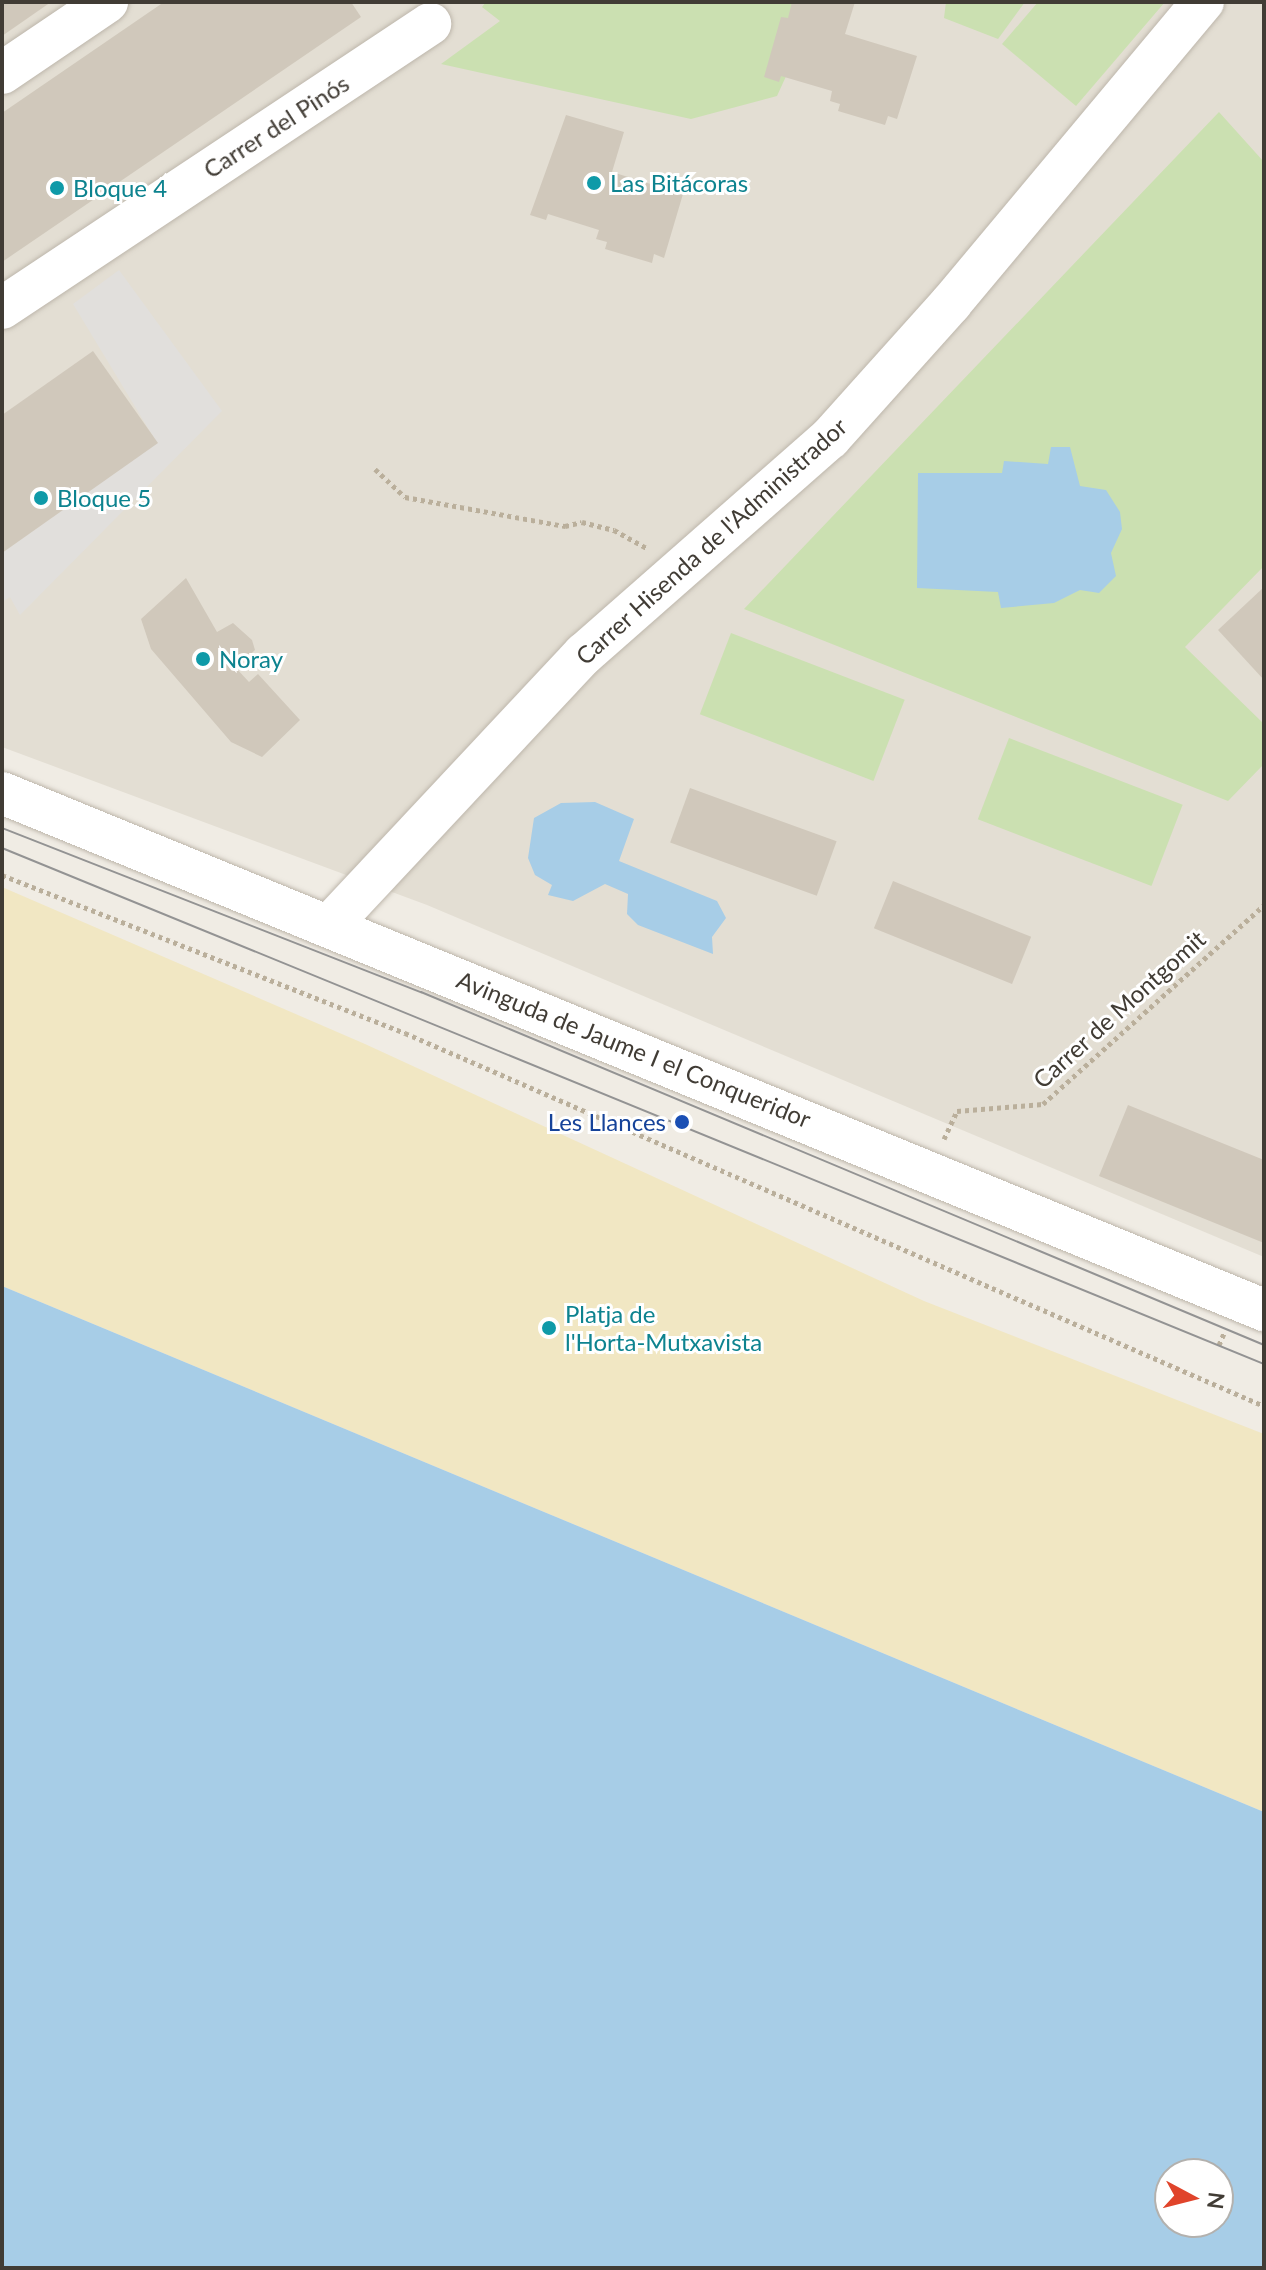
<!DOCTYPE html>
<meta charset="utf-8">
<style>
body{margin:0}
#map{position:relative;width:1266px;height:2270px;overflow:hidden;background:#f0ece4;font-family:Lato,sans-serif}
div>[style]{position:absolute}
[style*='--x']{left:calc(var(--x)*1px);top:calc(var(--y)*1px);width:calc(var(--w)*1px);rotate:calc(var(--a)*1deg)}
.residential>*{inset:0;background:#e3ded3}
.green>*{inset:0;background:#cbe0b1;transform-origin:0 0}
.sand>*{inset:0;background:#f1e7c3}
.parking>*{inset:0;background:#e1dfdc}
.water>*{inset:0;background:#a7cde7}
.building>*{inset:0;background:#d0c8bb;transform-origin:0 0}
.path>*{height:5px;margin-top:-2.5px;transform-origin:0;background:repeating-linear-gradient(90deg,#baaf9b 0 4px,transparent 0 8px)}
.roads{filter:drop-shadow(0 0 2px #bdb6ab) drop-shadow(0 0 2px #bdb6ab)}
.minor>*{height:42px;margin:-21px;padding:0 21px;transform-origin:21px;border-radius:21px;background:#fff}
.tram>*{height:2px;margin:-1px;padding:0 1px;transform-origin:1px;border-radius:1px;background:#939393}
.dots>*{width:22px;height:22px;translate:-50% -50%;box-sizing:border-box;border:4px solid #fff;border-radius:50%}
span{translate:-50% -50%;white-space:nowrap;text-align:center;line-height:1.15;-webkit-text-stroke:6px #fff;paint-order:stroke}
.street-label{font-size:24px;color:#413c35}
.culture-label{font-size:24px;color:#0d838f}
.left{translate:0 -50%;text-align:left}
.transit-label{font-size:24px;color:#164399}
.right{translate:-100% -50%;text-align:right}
.frame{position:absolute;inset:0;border:4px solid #413c35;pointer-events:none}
.north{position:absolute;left:1154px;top:2158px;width:80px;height:80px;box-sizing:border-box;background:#fff;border:2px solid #b3b1ae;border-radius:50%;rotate:97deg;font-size:22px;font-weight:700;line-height:32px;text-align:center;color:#413c35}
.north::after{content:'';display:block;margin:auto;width:28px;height:36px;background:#e0442b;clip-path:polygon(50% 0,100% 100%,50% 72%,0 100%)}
</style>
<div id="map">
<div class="residential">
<i style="clip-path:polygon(2px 2px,1264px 2px,1264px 1257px,427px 905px,2px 747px)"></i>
</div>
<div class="green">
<i style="clip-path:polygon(486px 2px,820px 2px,777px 96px,691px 119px,441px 64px,500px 21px,482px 7px)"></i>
<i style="clip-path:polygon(946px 2px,1025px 2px,998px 39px,944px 18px)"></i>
<i style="clip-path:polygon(1038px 2px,1165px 2px,1076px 106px,1002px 44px)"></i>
<i style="clip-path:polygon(1219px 112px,1264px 162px,1264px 566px,1185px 647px,1264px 724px,1264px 764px,1228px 801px,744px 609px)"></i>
<i style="left:731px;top:633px;width:186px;height:87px;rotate:21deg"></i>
<i style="left:1009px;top:738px;width:186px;height:87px;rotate:21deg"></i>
</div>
<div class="sand">
<i style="clip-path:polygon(2px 887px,365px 1044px,924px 1301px,1264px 1434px,1264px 1812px,2px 1286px)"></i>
</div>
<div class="parking">
<i style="clip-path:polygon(119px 270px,222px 411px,20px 615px,10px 597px,2px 602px,2px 553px,157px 443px,73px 304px)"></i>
</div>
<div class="water">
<i style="clip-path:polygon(1051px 447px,1070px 447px,1080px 486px,1106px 490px,1120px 512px,1122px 529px,1111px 553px,1116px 576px,1099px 593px,1080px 590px,1054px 603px,1001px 608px,998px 592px,917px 588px,918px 473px,1002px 473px,1004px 461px,1048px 464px)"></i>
<i style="clip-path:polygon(595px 802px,634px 819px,619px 861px,717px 901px,726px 918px,712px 937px,713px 954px,638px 925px,627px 914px,628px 894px,605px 884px,573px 901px,548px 895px,552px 885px,535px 875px,528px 858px,534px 818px,561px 803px)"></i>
<i style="clip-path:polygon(evenodd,2px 1286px,1264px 1812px,1264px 2268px,2px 2268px,2px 1286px,1170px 2174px,1218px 2174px,1218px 2222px,1170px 2222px,1170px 2174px)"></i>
</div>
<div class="building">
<i style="clip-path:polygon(2px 2px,51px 2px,2px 36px)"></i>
<i style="clip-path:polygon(164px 2px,351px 2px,361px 17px,2px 262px,2px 113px)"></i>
<i style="clip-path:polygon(792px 2px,855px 2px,845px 34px,917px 56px,897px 119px,888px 116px,885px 125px,838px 111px,840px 104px,830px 101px,832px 91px,781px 76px,779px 82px,764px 77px,781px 17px,788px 18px)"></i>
<i style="clip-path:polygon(566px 115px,624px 132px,612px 172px,683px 194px,664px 258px,654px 254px,652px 263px,605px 249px,607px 242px,596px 239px,599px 230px,548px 214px,546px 220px,530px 215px)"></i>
<i style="clip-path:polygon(93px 351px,158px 443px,2px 553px,2px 415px)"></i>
<i style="clip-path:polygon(186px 578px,217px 632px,233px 623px,252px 640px,255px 650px,236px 668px,249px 682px,258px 674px,300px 720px,262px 757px,231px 742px,151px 649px,141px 619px)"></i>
<i style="clip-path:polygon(1264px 587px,1264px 680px,1218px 630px)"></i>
<i style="left:690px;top:788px;width:156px;height:58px;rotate:20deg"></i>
<i style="left:893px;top:881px;width:149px;height:51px;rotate:22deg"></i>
<i style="clip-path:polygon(1128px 1105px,1264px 1160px,1264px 1243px,1099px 1176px)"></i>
</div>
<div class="path">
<i style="--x:375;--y:469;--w:41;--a:43"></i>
<i style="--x:405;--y:497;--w:163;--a:10.3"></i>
<i style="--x:565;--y:526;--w:17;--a:-13"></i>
<i style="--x:582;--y:522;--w:33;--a:14"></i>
<i style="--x:614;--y:530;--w:37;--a:29"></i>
<i style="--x:2;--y:875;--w:433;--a:21.4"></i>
<i style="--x:405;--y:1033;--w:936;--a:23.47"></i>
<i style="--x:944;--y:1139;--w:31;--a:-65"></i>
<i style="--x:957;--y:1111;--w:86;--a:-4.7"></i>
<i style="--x:1043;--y:1104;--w:297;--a:-42"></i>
<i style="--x:1219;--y:1345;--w:13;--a:-67"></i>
</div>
<div class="roads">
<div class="minor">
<i style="--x:2;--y:73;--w:127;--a:-34.1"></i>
<i style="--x:2;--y:308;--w:514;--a:-33.57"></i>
<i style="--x:2;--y:793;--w:1364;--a:22.28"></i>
<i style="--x:331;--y:924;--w:370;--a:-46.9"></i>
<i style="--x:584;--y:654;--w:327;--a:-41.3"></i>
<i style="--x:830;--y:438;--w:181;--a:-48.1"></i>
<i style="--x:951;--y:303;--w:393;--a:-50.1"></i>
</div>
</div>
<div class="tram">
<i style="--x:2;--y:828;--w:450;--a:21.4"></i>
<i style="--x:421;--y:992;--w:914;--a:22.72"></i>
<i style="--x:2;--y:848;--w:1363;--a:22.24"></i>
</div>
<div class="dots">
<i style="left:594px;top:183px;background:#0f9aa8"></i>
<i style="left:57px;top:188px;background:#0f9aa8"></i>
<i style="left:41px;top:498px;background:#0f9aa8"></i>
<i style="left:203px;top:659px;background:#0f9aa8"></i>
<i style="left:682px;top:1122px;background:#1a4fb4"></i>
<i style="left:549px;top:1328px;background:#0f9aa8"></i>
</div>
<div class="street-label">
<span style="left:276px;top:126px;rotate:-33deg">Carrer del Pinós</span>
<span style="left:711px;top:541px;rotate:-42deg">Carrer Hisenda de l'Administrador</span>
<span style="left:1119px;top:1009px;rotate:-42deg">Carrer de Montgomit</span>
<span style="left:634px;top:1049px;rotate:22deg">Avinguda de Jaume I el Conqueridor</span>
</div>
<div class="culture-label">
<span class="left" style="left:610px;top:183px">Las Bitácoras</span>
<span class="left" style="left:73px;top:188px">Bloque 4</span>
<span class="left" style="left:57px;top:498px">Bloque 5</span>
<span class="left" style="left:219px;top:659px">Noray</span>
<span class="left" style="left:565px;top:1328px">Platja de<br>l'Horta-Mutxavista</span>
</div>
<div class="transit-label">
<span class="right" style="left:666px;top:1122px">Les Llances</span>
</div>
<div class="frame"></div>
<div class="north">N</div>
</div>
